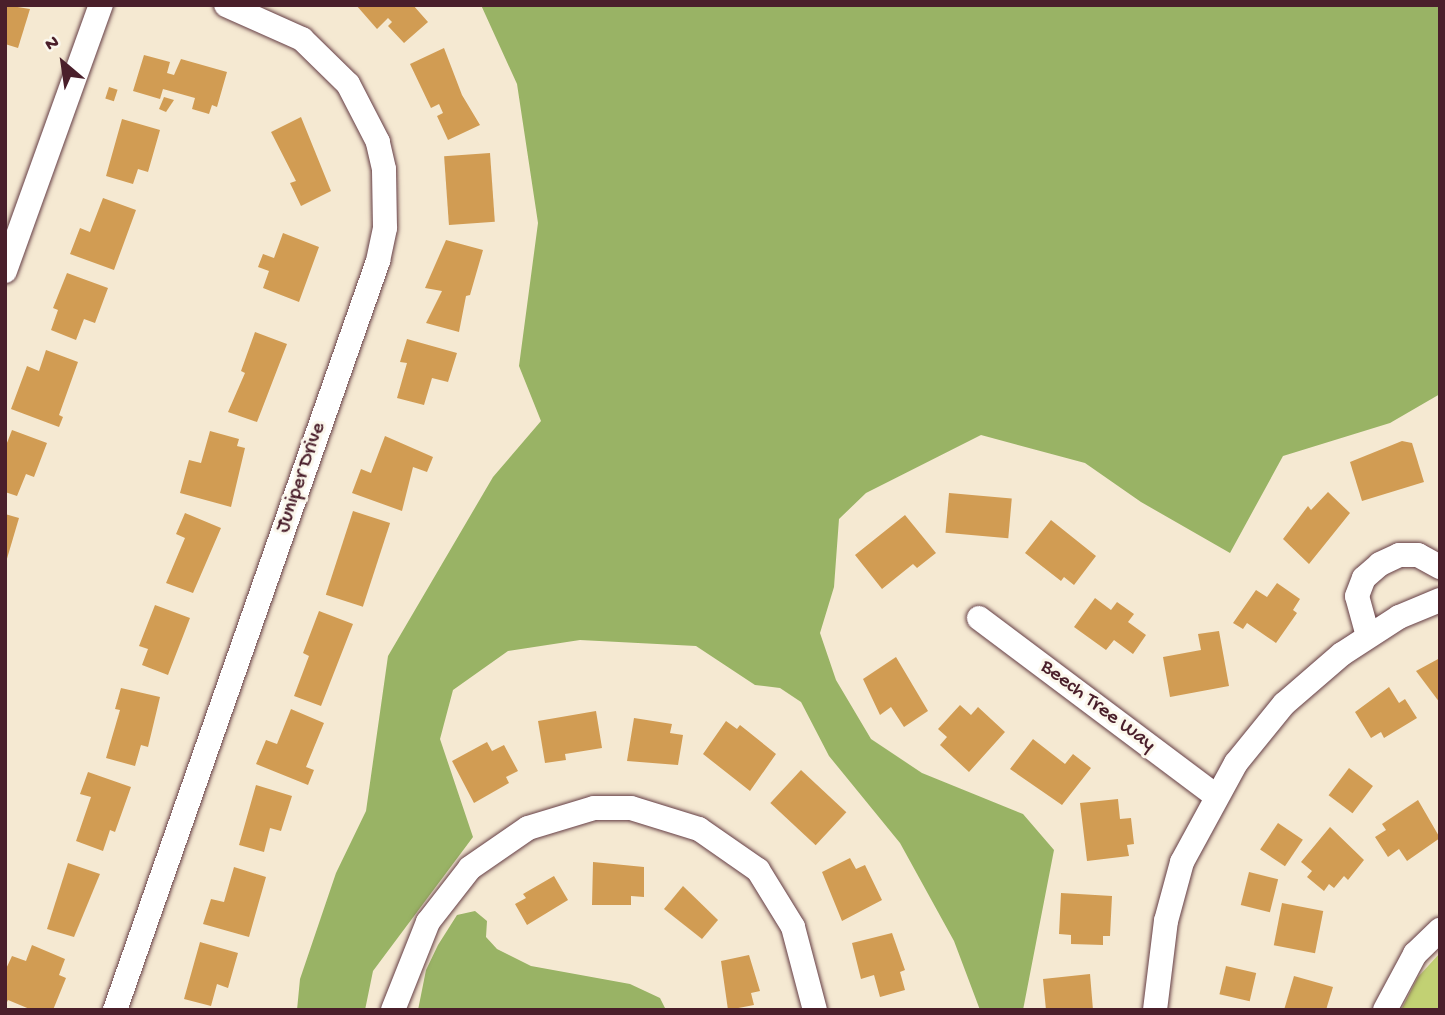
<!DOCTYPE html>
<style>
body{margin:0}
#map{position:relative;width:1445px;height:1015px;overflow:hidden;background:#f5e9d2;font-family:"Gochi Hand",sans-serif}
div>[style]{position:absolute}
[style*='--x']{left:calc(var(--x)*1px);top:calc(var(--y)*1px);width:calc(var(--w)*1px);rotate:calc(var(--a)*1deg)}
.green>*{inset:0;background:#c2d173}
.forest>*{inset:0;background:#99b365}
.building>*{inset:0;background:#d19c53;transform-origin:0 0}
.roads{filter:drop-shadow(0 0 2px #643d44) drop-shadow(0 0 2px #643d44)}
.street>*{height:24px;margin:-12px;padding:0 12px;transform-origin:12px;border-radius:12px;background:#fff}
span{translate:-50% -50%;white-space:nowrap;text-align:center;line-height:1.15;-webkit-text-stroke:6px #fbf7ec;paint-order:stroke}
.street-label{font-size:21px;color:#4a1f2b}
.frame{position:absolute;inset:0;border:7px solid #4a1f2b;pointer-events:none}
.north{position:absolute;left:28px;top:28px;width:70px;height:70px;-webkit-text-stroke:5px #fbf7ec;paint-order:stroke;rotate:331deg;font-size:19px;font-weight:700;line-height:28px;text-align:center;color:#4a1f2b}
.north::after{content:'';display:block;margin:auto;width:24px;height:32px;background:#4a1f2b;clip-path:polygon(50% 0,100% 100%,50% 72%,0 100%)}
</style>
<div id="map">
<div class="green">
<i style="clip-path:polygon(1440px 953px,1440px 1010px,1401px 1010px,1418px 977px)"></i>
</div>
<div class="forest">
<i style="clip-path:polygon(481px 5px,1440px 5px,1440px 394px,1390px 423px,1283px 456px,1230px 553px,1141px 502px,1085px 463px,981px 435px,866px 493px,839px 519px,834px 587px,820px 633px,836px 680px,871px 739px,922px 773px,1023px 814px,1054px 850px,1023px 1010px,980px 1010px,954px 941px,900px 843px,829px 756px,801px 702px,780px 688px,755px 685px,696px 646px,580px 640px,508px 651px,453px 690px,440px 739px,473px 837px,373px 971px,365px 1010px,297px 1010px,300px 979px,336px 873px,366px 811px,388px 656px,493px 477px,541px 421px,519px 366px,538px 223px,517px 84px)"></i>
<i style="clip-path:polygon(475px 911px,487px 921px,486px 937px,497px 949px,531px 966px,630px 984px,660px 998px,666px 1010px,418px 1010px,426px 970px,438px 945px,457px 915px)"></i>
</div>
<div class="building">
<i style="clip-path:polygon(5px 5px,30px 9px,18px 48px,5px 44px)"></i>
<i style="clip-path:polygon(356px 5px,413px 5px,428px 22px,404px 43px,388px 26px,392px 22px,388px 18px,377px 29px)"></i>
<i style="clip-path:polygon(444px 48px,462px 95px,480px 125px,448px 140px,437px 116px,443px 113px,439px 104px,431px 108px,410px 64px)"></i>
<i style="clip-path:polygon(144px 55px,170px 62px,167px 73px,174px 75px,181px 59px,227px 72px,217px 107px,212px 105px,209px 114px,192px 109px,195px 98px,163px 89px,160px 99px,133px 91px)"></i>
<i style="left:109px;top:87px;width:9px;height:12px;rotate:18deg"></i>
<i style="clip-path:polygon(164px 97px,174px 100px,166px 112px,159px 109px)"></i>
<i style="clip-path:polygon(301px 117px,331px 191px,301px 206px,290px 183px,296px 181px,271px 132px)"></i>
<i style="clip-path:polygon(122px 119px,160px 130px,148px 172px,138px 169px,133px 184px,106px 176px)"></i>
<i style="left:490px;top:153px;width:69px;height:46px;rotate:86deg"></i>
<i style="clip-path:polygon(103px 198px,136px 210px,114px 270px,70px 254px,80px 228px,90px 232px)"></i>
<i style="clip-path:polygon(283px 233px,319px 247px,299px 302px,263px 288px,269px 271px,258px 267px,263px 254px,274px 258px)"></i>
<i style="clip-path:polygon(446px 240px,483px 250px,470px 295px,466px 296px,459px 332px,426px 323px,442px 291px,425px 288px)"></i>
<i style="clip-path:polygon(67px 273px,108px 288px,95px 323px,84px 319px,76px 340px,51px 330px,58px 310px,53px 308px)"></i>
<i style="clip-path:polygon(255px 332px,287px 344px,257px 422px,228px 412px,245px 373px,241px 371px)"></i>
<i style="clip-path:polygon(407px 339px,457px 353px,448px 382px,432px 378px,424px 405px,397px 398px,407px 363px,400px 362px)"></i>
<i style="clip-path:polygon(46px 350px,78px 362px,59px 415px,63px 417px,59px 427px,11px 409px,27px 366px,39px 371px)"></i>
<i style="clip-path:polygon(12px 430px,47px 443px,34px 477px,26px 474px,17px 496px,5px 492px,5px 448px)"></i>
<i style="clip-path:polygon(210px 431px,239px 439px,237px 446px,245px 448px,231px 507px,180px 493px,189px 460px,201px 463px)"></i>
<i style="clip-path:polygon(385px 436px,433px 457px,427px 472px,413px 467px,402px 511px,352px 493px,361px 469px,371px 473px)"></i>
<i style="clip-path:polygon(1402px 441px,1412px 443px,1424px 482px,1362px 501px,1350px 462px)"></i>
<i style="clip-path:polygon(1328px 492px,1350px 513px,1309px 564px,1283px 539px,1308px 506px,1311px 510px)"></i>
<i style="left:949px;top:493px;width:63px;height:40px;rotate:5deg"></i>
<i style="left:353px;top:511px;width:39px;height:88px;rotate:18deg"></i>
<i style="clip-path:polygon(185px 513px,221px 528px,193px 593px,166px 583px,185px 538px,176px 534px)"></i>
<i style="clip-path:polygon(5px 514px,19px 518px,6px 562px,5px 562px)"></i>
<i style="clip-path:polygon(905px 515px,936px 553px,917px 568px,913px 564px,882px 589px,855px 555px)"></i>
<i style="clip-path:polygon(1051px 520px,1096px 556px,1074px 585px,1064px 577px,1061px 581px,1025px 553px)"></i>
<i style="clip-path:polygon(1277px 583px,1300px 599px,1293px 610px,1297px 613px,1276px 643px,1247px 623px,1243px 629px,1233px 623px,1256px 590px,1267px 597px)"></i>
<i style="clip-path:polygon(1095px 598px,1111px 610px,1117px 602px,1134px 614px,1128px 622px,1146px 635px,1133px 654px,1114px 640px,1106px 650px,1074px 627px)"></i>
<i style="clip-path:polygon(155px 605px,190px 618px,168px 675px,142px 665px,148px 649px,139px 646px)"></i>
<i style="clip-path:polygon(319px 611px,353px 624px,321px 706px,294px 696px,309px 656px,303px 653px)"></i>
<i style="clip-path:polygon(1219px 631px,1229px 686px,1170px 697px,1163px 657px,1201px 650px,1198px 634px)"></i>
<i style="clip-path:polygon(896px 657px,928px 711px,904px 727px,891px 707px,880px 715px,863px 679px)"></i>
<i style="clip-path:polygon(1440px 658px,1440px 703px,1416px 671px)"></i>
<i style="clip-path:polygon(1389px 687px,1399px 703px,1405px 699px,1417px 718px,1384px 738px,1381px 732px,1371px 738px,1355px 712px)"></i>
<i style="clip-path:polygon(121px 688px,160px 697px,148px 747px,141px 745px,135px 766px,106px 758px,120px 710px,115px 709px)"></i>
<i style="clip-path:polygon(960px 705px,971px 715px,978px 707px,1005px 732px,969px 772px,940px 745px,947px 737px,938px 729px)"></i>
<i style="clip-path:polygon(291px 709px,324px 723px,306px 767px,314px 770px,308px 785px,256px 764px,266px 740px,277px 744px)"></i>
<i style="clip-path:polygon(596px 711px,602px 748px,565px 754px,566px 760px,545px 763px,538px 721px)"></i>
<i style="clip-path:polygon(634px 718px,672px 724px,670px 733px,683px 735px,678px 765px,627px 761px)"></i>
<i style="clip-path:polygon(726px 721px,737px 729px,740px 725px,776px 754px,750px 791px,703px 754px)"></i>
<i style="clip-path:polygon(1033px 739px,1065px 764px,1073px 754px,1091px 768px,1062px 805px,1010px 769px)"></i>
<i style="clip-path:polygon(487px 742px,492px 751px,504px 745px,518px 771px,506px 777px,509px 783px,474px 803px,452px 761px)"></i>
<i style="left:1349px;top:768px;width:30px;height:34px;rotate:37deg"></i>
<i style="left:801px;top:770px;width:62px;height:45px;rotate:43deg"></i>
<i style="clip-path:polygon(88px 772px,131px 787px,115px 832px,110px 830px,103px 851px,76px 841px,91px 797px,80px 794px)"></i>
<i style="clip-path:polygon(256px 785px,292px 796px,281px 831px,270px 828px,264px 852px,239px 845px)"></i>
<i style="clip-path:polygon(1118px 799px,1120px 819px,1131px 818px,1134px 844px,1127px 845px,1129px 856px,1087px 861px,1080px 803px)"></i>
<i style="clip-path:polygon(1418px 800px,1440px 838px,1407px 861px,1399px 849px,1388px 857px,1375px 837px,1386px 830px,1382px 824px)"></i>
<i style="left:1278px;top:823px;width:30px;height:32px;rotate:34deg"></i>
<i style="clip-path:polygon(1330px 827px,1364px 860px,1348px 880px,1344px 876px,1334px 888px,1329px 884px,1324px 891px,1307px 877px,1312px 871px,1301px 862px)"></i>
<i style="clip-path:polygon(850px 858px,856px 869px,865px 865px,882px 900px,842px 921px,822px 872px)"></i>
<i style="clip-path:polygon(593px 862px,644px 867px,644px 897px,631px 896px,631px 905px,592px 905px)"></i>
<i style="clip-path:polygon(68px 863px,100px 874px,74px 937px,47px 929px)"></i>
<i style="clip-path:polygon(234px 867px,266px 877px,249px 937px,203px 924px,211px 899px,224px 902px)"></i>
<i style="left:1249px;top:872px;width:30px;height:34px;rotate:14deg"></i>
<i style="clip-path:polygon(554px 876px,568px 900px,527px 925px,515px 904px,526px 898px,523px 894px)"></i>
<i style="clip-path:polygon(683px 886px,718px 920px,702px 939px,664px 909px)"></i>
<i style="clip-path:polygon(1061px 893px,1112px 896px,1110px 936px,1103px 936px,1103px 945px,1071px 944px,1071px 935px,1059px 934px)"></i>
<i style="left:1282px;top:903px;width:42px;height:43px;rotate:11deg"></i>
<i style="clip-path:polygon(892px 933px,905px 970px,900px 972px,905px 990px,880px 997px,874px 975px,861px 979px,852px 943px)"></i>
<i style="clip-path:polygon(200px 942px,238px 953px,228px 988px,217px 984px,211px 1006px,184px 999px)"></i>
<i style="clip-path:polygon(32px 945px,65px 959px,59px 975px,66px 978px,53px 1010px,32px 1010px,8px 1000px,5px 1006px,5px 971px,12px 956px,26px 961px)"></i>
<i style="clip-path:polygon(749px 955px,760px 991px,751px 993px,754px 1005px,728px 1010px,721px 961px)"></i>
<i style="left:1226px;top:966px;width:31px;height:29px;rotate:13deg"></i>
<i style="clip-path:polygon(1090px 974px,1093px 1010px,1046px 1010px,1043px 979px)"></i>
<i style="clip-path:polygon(1294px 976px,1333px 987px,1326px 1010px,1284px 1010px)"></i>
</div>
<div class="roads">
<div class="street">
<i style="--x:5;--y:271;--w:283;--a:-70.2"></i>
<i style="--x:979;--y:618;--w:295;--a:36.9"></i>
<i style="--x:1368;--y:636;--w:41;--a:-105.4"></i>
<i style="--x:1357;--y:596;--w:19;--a:-69"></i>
<i style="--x:1364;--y:578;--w:21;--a:-41"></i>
<i style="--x:1380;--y:564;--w:21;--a:-25"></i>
<i style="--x:1399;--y:555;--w:19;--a:0"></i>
<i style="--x:1418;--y:555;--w:25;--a:29"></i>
<i style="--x:115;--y:1010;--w:794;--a:-70.65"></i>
<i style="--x:378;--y:261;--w:34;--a:-78"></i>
<i style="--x:385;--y:228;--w:59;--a:-91"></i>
<i style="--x:384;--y:169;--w:28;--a:-103"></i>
<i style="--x:378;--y:142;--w:65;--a:-117.3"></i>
<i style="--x:348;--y:84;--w:64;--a:-135.6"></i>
<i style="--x:302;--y:39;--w:83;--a:-155.9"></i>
<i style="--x:393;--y:1010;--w:95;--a:-68.3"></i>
<i style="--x:428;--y:922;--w:68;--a:-52.1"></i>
<i style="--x:470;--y:868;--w:70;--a:-34.6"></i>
<i style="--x:528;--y:828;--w:69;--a:-16.9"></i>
<i style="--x:594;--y:808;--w:37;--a:0"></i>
<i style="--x:631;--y:808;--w:71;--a:17.2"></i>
<i style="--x:699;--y:829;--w:72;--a:34.8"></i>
<i style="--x:758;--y:870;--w:67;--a:58.4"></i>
<i style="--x:793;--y:927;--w:86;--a:75.2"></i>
<i style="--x:1155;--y:1010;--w:90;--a:-83"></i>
<i style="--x:1166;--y:921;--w:61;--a:-74.8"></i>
<i style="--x:1182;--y:862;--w:113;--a:-61.4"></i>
<i style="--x:1236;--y:763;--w:76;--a:-50.9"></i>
<i style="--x:1284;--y:704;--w:77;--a:-40.8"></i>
<i style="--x:1342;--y:654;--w:68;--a:-33"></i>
<i style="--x:1399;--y:617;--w:44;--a:-22.5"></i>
<i style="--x:1385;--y:1010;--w:64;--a:-61.8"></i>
<i style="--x:1415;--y:954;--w:35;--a:-44"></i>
</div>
</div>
<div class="street-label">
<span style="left:302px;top:478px;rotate:-71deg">Juniper Drive</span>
<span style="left:1097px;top:707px;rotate:37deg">Beech Tree Way</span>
</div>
<div class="frame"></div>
<div class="north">N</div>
</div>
